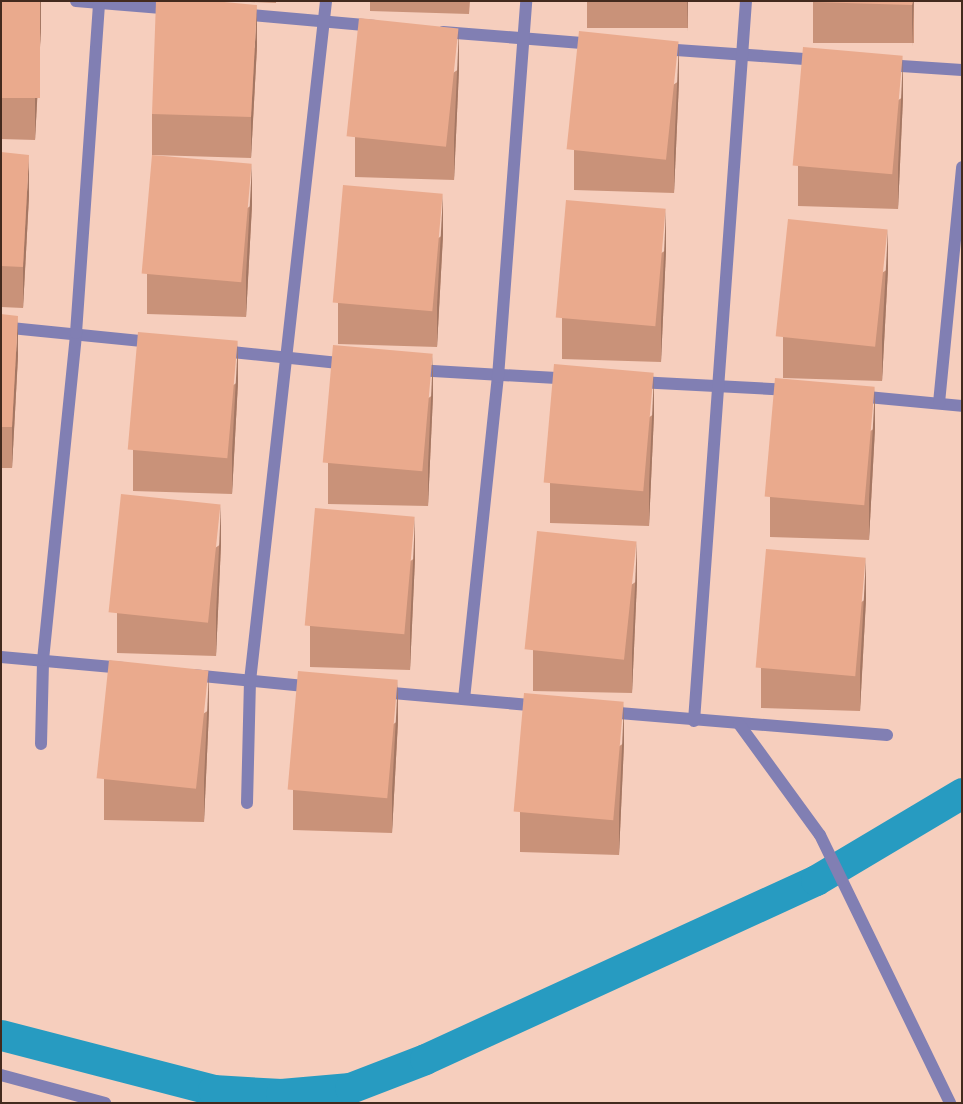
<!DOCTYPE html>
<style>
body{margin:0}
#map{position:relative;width:963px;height:1104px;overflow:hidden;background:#f6cebd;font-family:"Roboto Condensed",sans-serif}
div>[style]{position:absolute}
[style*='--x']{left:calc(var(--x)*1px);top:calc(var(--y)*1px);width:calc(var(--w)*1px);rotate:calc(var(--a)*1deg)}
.canal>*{height:31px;margin:-15.5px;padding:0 15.5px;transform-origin:15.5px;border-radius:15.5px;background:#279bc1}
.minor>*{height:12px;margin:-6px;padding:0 6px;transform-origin:6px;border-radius:6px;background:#817fb3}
.wall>*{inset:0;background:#c99279;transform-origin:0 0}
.shaded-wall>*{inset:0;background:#a47763}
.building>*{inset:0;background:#eaaa8d;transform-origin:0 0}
span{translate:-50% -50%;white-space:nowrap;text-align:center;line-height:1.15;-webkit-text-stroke:4px #fadfd3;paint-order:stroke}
.frame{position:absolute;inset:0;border:2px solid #432a1e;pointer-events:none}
</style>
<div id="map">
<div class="canal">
<i style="--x:1;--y:1035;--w:219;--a:14.5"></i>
<i style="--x:213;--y:1090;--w:68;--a:3.4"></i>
<i style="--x:281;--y:1094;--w:69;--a:-5"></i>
<i style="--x:350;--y:1088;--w:80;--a:-21.1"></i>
<i style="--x:425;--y:1059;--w:430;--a:-24.6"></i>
<i style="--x:816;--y:880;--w:170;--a:-30.8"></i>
</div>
<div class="minor">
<i style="--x:76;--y:1;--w:98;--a:4.7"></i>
<i style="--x:241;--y:14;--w:135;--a:5.1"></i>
<i style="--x:443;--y:32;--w:152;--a:4.5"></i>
<i style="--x:662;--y:49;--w:157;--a:4"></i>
<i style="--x:886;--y:65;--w:76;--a:3.8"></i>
<i style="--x:1;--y:327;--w:152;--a:5.7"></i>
<i style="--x:222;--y:351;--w:127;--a:5.9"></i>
<i style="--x:416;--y:370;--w:154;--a:3.3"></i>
<i style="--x:638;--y:382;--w:152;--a:3"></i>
<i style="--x:857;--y:396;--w:105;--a:5.4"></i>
<i style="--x:939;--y:403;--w:237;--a:-84.4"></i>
<i style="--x:1;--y:657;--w:123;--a:5.1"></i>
<i style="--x:192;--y:675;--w:123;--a:5.6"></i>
<i style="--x:381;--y:692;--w:160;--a:5"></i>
<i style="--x:464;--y:699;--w:324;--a:-84"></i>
<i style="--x:498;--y:377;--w:377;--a:-85.7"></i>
<i style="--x:607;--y:712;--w:281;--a:4.7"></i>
<i style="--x:694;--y:721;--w:722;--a:-85.87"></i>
<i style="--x:739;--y:724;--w:137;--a:53.9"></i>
<i style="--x:820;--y:835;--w:298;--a:64.1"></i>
<i style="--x:41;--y:744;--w:84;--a:-88.6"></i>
<i style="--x:43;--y:660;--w:329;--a:-84.2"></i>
<i style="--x:76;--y:333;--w:333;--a:-86"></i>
<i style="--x:247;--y:803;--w:122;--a:-88.6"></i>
<i style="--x:250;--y:681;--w:684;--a:-83.62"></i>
<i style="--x:1;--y:1075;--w:108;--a:15.1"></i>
</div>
<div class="wall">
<i style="clip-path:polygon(1px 1px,41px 1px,41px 28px,35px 140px,1px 139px)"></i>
<i style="clip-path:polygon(226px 1px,276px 1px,276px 3px)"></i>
<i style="clip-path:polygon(370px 1px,470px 1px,469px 14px,370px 11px)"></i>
<i style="left:587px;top:1px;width:101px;height:27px"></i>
<i style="left:813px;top:1px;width:101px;height:42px"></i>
<i style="clip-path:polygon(257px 46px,251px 158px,152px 155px,152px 114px)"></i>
<i style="clip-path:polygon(459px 69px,454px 180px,355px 177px,355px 137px)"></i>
<i style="clip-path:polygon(679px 81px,674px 193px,574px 190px,574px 150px)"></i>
<i style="clip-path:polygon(903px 97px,898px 209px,798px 206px,798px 166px)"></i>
<i style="clip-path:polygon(1px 152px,29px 196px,23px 308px,1px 307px)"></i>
<i style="clip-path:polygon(252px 205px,246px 317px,147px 314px,147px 274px)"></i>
<i style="clip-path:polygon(443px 235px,437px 347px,338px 344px,338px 303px)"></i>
<i style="clip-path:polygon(666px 250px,661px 362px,562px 359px,562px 318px)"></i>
<i style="clip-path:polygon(888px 269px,882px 381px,783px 378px,783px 337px)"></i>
<i style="clip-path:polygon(1px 314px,18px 356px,12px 468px,1px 468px)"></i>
<i style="clip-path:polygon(238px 382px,232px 494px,133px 491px,133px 450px)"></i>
<i style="clip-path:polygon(433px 395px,428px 506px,328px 504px,328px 463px)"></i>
<i style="clip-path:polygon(654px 414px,649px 526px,550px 523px,550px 483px)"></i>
<i style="clip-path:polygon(875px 428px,869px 540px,770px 537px,770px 497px)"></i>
<i style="clip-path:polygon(221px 544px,216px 656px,117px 653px,117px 613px)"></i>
<i style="clip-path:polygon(415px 558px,410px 670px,310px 667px,310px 626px)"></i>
<i style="clip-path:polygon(637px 581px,632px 693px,533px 691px,533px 650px)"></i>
<i style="clip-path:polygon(866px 599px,860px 711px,761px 708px,761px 668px)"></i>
<i style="clip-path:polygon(209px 710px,204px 822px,104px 820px,104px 779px)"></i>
<i style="clip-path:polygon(398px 721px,392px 833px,293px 830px,293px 790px)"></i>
<i style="clip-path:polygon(624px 743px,619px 855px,520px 852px,520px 812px)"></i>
</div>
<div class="shaded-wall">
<i style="clip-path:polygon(40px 1px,41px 1px,41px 28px,35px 140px,35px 99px)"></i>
<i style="clip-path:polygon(687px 1px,688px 1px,687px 31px)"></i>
<i style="clip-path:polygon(913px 1px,914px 1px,912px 46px,912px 5px)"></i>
<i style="clip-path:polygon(257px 5px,257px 46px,251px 158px,251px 117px)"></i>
<i style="clip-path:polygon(459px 28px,459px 69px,454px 180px,454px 140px)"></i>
<i style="clip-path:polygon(679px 41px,679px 81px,674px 193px,674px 152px)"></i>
<i style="clip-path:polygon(903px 56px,903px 97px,898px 209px,898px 168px)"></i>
<i style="clip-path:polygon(29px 155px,29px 196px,23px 308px,23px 267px)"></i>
<i style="clip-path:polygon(252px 164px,252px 205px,246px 317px,246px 276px)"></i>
<i style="clip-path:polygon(443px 194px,443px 235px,437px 347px,437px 306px)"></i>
<i style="clip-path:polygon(666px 209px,666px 250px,661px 362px,661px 322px)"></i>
<i style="clip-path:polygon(888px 229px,888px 269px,882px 381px,882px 340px)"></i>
<i style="clip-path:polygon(18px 316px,18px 356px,12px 468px,12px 427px)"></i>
<i style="clip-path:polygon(238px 341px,238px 382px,232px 494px,232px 453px)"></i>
<i style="clip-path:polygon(433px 354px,433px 395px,428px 506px,428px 466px)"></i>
<i style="clip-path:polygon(654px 373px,654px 414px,649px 526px,649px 485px)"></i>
<i style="clip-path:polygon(875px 387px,875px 428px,869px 540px,869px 499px)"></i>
<i style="clip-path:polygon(221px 504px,221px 544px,216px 656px,216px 615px)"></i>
<i style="clip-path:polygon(415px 517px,415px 558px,410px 670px,410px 629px)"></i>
<i style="clip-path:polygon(637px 541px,637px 581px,632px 693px,632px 653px)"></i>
<i style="clip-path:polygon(866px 558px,866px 599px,860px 711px,860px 671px)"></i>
<i style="clip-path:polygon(209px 670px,209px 710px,204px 822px,204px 781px)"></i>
<i style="clip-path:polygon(398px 680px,398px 721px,392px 833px,392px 792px)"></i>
<i style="clip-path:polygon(624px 702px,624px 743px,619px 855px,619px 815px)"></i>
</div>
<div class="building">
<i style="left:1px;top:1px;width:39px;height:97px"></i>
<i style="clip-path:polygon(156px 1px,214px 1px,257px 5px,251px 117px,152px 114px)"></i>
<i style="clip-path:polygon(813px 1px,913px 1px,912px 5px,813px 2px)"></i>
<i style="left:359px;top:18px;width:100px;height:119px;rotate:6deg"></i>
<i style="left:579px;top:31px;width:100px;height:119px;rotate:6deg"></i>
<i style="left:803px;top:47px;width:100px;height:119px;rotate:5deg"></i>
<i style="clip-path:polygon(1px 152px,29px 155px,23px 267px,1px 266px)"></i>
<i style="left:152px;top:155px;width:100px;height:119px;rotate:5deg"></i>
<i style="left:343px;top:185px;width:100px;height:118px;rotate:5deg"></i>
<i style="left:566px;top:200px;width:100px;height:118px;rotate:5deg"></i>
<i style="left:788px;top:219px;width:100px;height:118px;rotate:6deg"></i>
<i style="clip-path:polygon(1px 314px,18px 316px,12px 427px,1px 427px)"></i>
<i style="left:138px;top:332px;width:100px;height:118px;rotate:5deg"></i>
<i style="left:333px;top:345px;width:100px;height:118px;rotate:5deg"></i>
<i style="left:554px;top:364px;width:100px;height:119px;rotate:5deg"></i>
<i style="left:775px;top:378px;width:100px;height:119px;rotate:5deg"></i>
<i style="left:121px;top:494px;width:100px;height:119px;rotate:6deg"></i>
<i style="left:315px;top:508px;width:100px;height:118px;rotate:5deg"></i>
<i style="left:537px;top:531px;width:100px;height:119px;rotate:6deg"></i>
<i style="left:766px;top:549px;width:100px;height:119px;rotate:5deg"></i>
<i style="left:109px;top:660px;width:100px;height:119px;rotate:6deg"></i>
<i style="left:298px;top:671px;width:100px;height:119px;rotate:5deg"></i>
<i style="left:524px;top:693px;width:100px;height:119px;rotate:5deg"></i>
</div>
<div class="frame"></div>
</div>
